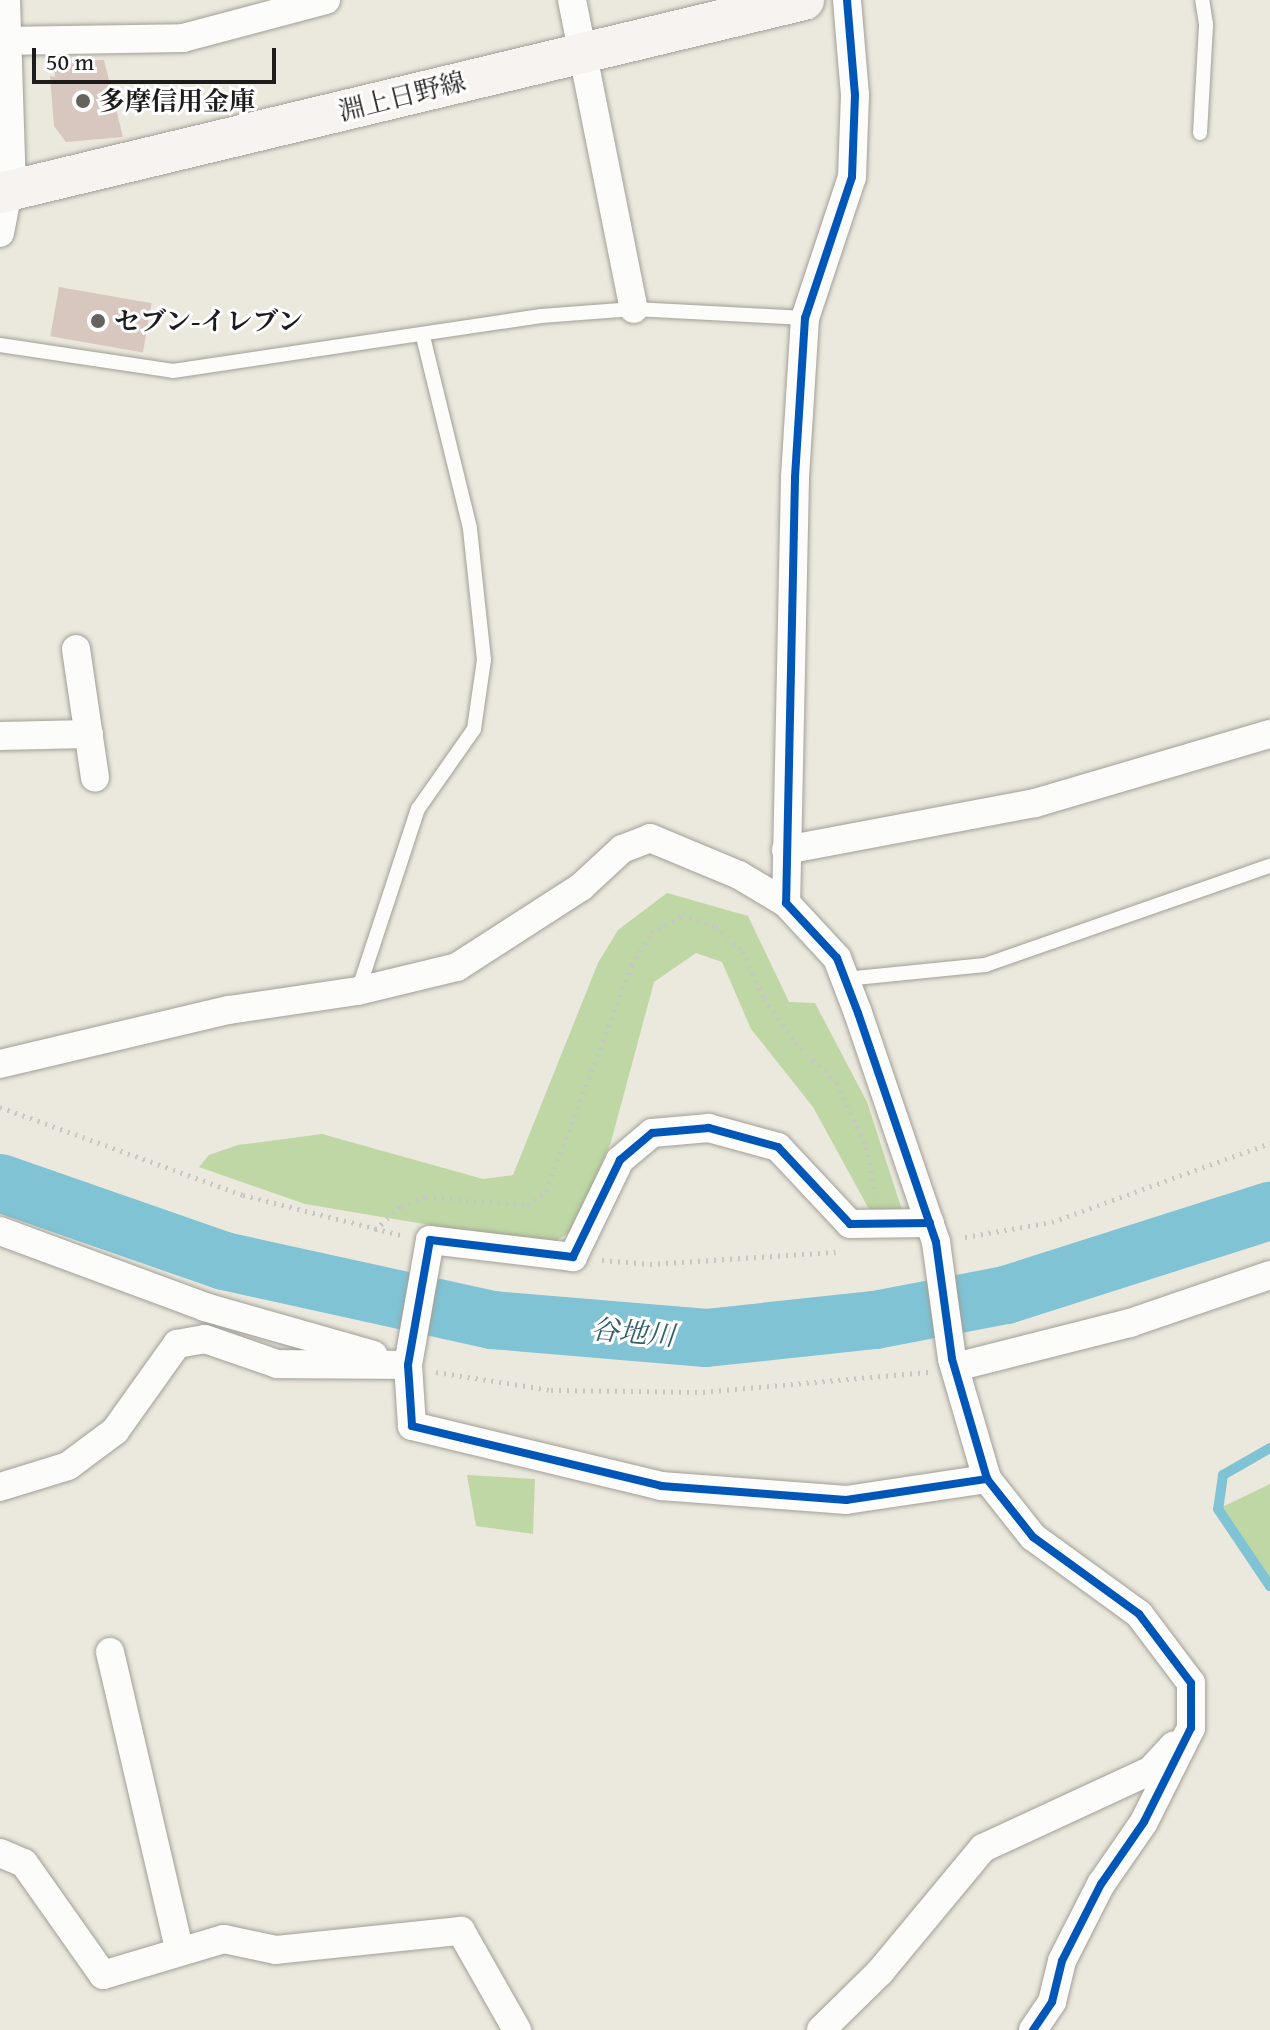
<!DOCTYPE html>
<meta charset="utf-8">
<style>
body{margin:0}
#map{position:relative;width:1270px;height:2030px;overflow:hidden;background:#ebe8dd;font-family:"Gentium Book Plus","Noto Serif JP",serif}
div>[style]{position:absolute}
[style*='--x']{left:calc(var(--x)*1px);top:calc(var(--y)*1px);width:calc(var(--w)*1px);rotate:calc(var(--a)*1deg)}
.green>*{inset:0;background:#bed7a5}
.stream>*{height:10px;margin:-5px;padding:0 5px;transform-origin:5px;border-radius:5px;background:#7fc3d4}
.river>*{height:58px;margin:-29px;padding:0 29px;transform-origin:29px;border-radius:29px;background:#7fc3d4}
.building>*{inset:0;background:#d8c7be;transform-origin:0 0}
.path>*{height:5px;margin-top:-2.5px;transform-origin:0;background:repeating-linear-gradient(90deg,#c7c6c4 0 2px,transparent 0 8px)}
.roads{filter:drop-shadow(0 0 2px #a19f98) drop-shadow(0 0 2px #a19f98)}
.service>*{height:14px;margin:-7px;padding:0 7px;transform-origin:7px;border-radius:7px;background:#fcfcfa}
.minor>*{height:28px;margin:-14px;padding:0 14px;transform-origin:14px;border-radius:14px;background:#fcfcfa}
.tertiary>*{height:36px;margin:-18px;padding:0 18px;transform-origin:18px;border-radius:18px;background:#fcfcfa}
.secondary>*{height:40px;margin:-20px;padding:0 20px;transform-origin:20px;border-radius:20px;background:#f6f3f0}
.cycleway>*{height:8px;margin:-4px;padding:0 4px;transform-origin:4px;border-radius:4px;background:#0057b8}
.dots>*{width:22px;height:22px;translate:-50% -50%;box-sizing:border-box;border:4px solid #fff;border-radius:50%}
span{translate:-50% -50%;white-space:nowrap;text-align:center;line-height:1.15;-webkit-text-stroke:6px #fff;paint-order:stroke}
.street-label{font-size:26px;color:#1c1c1c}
.poi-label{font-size:26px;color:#1c1c1c;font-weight:700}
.left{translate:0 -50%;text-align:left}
.water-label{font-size:28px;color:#34606d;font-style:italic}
.scale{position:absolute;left:32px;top:48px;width:244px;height:36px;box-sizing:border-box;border:4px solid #1c1c1c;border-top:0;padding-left:10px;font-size:24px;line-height:28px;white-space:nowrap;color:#1c1c1c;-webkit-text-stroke:6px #fff;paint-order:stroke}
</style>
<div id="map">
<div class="green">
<i style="clip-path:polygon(667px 893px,748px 916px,789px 1002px,815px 1003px,867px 1102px,902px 1210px,870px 1211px,813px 1107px,751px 1029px,722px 962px,696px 953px,654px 982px,611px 1142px,572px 1231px,549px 1245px,305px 1204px,199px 1167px,209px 1155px,238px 1145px,322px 1134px,483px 1179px,513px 1175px,598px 963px,618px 930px)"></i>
<i style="clip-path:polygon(467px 1475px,535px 1479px,533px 1534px,476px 1526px)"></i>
<i style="clip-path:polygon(1270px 1484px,1270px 1586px,1218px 1509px)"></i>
</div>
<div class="stream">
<i style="--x:1270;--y:1448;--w:54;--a:150.1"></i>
<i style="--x:1223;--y:1475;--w:34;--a:98"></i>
<i style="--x:1218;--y:1509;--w:93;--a:56"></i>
</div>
<div class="river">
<i style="--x:0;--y:1183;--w:237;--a:19.2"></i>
<i style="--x:224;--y:1261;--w:274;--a:12.4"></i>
<i style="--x:492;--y:1320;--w:215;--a:4.8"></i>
<i style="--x:706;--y:1338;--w:170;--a:-6.1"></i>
<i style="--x:875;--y:1320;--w:133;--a:-10.8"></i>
<i style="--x:1006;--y:1295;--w:277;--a:-17.7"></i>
</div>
<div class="building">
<i style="clip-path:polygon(104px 60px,123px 137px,66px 142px,54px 126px,50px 76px,55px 77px,54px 61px)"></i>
<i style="left:59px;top:287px;width:94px;height:50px;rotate:10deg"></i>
</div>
<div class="path">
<i style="--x:0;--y:1107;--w:258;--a:19.9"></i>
<i style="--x:243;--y:1195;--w:163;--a:14.2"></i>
<i style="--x:375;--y:1230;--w:35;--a:-43"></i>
<i style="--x:401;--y:1206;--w:27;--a:-20"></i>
<i style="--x:426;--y:1197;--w:101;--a:4.5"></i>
<i style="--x:527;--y:1205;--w:24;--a:-36"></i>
<i style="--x:546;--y:1191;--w:242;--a:-69.2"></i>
<i style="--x:632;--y:965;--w:37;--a:-59"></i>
<i style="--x:651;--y:933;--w:36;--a:-30"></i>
<i style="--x:682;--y:915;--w:36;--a:18"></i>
<i style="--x:716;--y:926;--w:37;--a:43"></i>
<i style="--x:743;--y:951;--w:51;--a:65.9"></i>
<i style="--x:764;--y:998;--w:55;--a:55.4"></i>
<i style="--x:795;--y:1043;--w:58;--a:43.6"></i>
<i style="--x:837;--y:1083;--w:70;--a:65.6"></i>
<i style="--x:866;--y:1147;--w:49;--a:78.2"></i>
<i style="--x:965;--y:1237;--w:88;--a:-9.8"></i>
<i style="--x:1052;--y:1222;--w:232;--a:-19.9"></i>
<i style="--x:602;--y:1260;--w:48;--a:4.8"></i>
<i style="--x:650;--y:1264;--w:186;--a:-3.7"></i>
<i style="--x:436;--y:1372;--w:116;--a:8.9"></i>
<i style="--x:551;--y:1390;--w:152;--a:0.8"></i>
<i style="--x:703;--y:1392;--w:226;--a:-5.1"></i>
</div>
<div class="roads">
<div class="service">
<i style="--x:1200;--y:133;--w:109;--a:-86.8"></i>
<i style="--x:1206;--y:24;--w:24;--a:-99"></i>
<i style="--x:0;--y:345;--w:175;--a:8.5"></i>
<i style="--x:173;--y:371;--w:372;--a:-8.5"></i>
<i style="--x:541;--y:316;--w:93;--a:-4.3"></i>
<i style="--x:634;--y:309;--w:171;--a:3"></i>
<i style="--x:845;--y:979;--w:141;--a:-5.7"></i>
<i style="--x:985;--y:965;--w:302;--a:-19.2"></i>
<i style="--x:358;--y:991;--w:192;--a:-71.8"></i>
<i style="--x:418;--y:809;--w:98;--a:-55"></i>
<i style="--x:474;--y:729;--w:70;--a:-81.8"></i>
<i style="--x:484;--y:660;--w:133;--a:-96.1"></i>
<i style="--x:470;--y:528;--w:198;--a:-103.8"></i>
</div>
<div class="minor">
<i style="--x:572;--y:0;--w:315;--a:78.7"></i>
<i style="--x:847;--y:0;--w:95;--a:85.2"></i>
<i style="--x:855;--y:95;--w:82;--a:92.1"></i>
<i style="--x:852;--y:177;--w:149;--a:108.4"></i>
<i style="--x:805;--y:318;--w:160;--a:93.6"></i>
<i style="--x:795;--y:478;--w:425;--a:91.2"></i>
<i style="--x:786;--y:903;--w:75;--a:47.2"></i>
<i style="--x:837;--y:958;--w:59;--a:69.1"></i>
<i style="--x:858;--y:1013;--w:242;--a:71.2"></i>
<i style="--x:936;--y:1242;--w:118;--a:82.2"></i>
<i style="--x:952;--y:1359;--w:125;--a:73.7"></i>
<i style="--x:987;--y:1479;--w:74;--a:51.6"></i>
<i style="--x:1033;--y:1537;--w:131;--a:36"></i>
<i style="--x:1139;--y:1614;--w:86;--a:53"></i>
<i style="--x:1191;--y:1683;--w:45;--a:90"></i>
<i style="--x:1191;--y:1728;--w:105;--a:116.6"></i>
<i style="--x:1144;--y:1822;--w:75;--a:124.7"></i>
<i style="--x:1101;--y:1884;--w:86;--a:116.9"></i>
<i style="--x:1062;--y:1961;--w:42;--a:103.7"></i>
<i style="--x:1052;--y:2002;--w:34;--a:124"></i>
<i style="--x:0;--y:41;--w:183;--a:-0.9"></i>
<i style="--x:183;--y:38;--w:148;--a:-14.9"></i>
<i style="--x:0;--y:233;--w:43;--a:-79.2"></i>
<i style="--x:76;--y:649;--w:130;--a:81.6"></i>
<i style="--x:0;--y:736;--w:89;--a:-1.3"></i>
<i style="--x:786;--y:850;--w:253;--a:-10.7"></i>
<i style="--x:1035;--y:803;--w:245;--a:-16.4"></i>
<i style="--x:0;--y:1064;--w:235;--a:-13.3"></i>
<i style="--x:229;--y:1010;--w:130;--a:-8.4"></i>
<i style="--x:358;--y:991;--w:102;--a:-13.6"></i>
<i style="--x:457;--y:967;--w:148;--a:-32.8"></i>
<i style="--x:581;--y:887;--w:56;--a:-42.8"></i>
<i style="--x:622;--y:849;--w:30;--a:-21"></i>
<i style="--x:650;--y:838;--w:96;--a:22.6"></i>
<i style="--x:739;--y:875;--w:55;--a:30.8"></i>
<i style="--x:930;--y:1223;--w:80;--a:179.3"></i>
<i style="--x:850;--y:1224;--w:105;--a:-133.1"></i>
<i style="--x:778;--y:1147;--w:72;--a:-164.6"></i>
<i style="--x:709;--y:1128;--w:57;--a:175"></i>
<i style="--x:652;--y:1133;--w:42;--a:139.8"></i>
<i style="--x:620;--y:1160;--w:108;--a:115.9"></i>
<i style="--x:573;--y:1257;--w:144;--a:-173.2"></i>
<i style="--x:430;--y:1240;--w:127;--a:100"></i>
<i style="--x:408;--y:1365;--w:61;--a:86.2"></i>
<i style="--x:412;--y:1426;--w:256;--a:13.5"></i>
<i style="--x:661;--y:1486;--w:186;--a:4.3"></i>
<i style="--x:846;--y:1500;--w:143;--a:-8.5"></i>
<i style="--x:0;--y:1231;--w:219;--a:20.3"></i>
<i style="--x:205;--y:1307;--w:175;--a:15.9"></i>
<i style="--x:956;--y:1367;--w:179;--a:-14.2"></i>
<i style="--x:1130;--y:1323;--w:148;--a:-18.9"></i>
<i style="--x:0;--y:1487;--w:71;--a:-17.2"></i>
<i style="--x:68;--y:1466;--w:59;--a:-36.7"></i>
<i style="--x:115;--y:1431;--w:107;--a:-54.5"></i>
<i style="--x:177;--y:1344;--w:28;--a:-10"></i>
<i style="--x:205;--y:1339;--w:76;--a:19.1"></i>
<i style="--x:277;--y:1364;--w:131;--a:0.4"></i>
<i style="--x:110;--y:1652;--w:305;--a:76.9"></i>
<i style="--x:0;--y:1853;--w:26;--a:23"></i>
<i style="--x:24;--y:1863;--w:137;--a:54.8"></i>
<i style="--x:103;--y:1975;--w:126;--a:-16.6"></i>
<i style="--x:224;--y:1939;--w:53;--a:11.9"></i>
<i style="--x:276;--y:1950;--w:186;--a:-5.9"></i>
<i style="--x:461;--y:1931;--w:114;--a:60.5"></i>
<i style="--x:821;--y:2030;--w:83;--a:-44.5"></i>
<i style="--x:880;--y:1972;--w:161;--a:-50.3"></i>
<i style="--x:983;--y:1848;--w:184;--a:-24.8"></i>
<i style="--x:1150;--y:1771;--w:35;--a:-47"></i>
</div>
<div class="tertiary">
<i style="--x:2;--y:0;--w:191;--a:88.2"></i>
</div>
<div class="secondary">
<i style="--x:0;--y:193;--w:827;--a:-13.5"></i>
</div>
</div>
<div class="cycleway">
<i style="--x:847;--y:0;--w:95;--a:85.2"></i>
<i style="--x:855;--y:95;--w:82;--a:92.1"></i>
<i style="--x:852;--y:177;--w:149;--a:108.4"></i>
<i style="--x:805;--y:318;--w:160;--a:93.6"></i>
<i style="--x:795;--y:478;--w:425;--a:91.2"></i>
<i style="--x:786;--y:903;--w:75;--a:47.2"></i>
<i style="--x:837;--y:958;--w:59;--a:69.1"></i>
<i style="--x:858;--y:1013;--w:242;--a:71.2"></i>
<i style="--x:936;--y:1242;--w:118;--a:82.2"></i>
<i style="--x:952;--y:1359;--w:125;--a:73.7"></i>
<i style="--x:987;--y:1479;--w:74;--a:51.6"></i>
<i style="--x:1033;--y:1537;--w:131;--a:36"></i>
<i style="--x:1139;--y:1614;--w:86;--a:53"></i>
<i style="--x:1191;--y:1683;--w:45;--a:90"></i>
<i style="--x:1191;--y:1728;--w:105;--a:116.6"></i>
<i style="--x:1144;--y:1822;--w:75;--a:124.7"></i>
<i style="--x:1101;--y:1884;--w:86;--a:116.9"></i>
<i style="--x:1062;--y:1961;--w:42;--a:103.7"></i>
<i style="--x:1052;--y:2002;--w:34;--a:124"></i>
<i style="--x:930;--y:1223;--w:80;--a:179.3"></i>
<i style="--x:850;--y:1224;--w:105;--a:-133.1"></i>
<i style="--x:778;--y:1147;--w:72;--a:-164.6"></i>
<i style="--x:709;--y:1128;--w:57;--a:175"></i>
<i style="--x:652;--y:1133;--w:42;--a:139.8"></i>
<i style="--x:620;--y:1160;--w:108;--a:115.9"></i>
<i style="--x:573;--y:1257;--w:144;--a:-173.2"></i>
<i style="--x:430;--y:1240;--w:127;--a:100"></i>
<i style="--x:408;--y:1365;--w:61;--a:86.2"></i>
<i style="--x:412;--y:1426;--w:256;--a:13.5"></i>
<i style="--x:661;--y:1486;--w:186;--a:4.3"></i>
<i style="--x:846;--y:1500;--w:143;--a:-8.5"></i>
</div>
<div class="dots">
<i style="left:83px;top:101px;background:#646360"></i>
<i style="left:98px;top:321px;background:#646360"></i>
</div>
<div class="street-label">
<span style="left:402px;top:96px;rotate:-14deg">淵上日野線</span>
</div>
<div class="poi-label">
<span class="left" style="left:99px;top:101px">多摩信用金庫</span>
<span class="left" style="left:114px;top:321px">セブン-イレブン</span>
</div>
<div class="water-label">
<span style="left:633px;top:1332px;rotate:5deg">谷地川</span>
</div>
<div class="scale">50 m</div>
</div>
